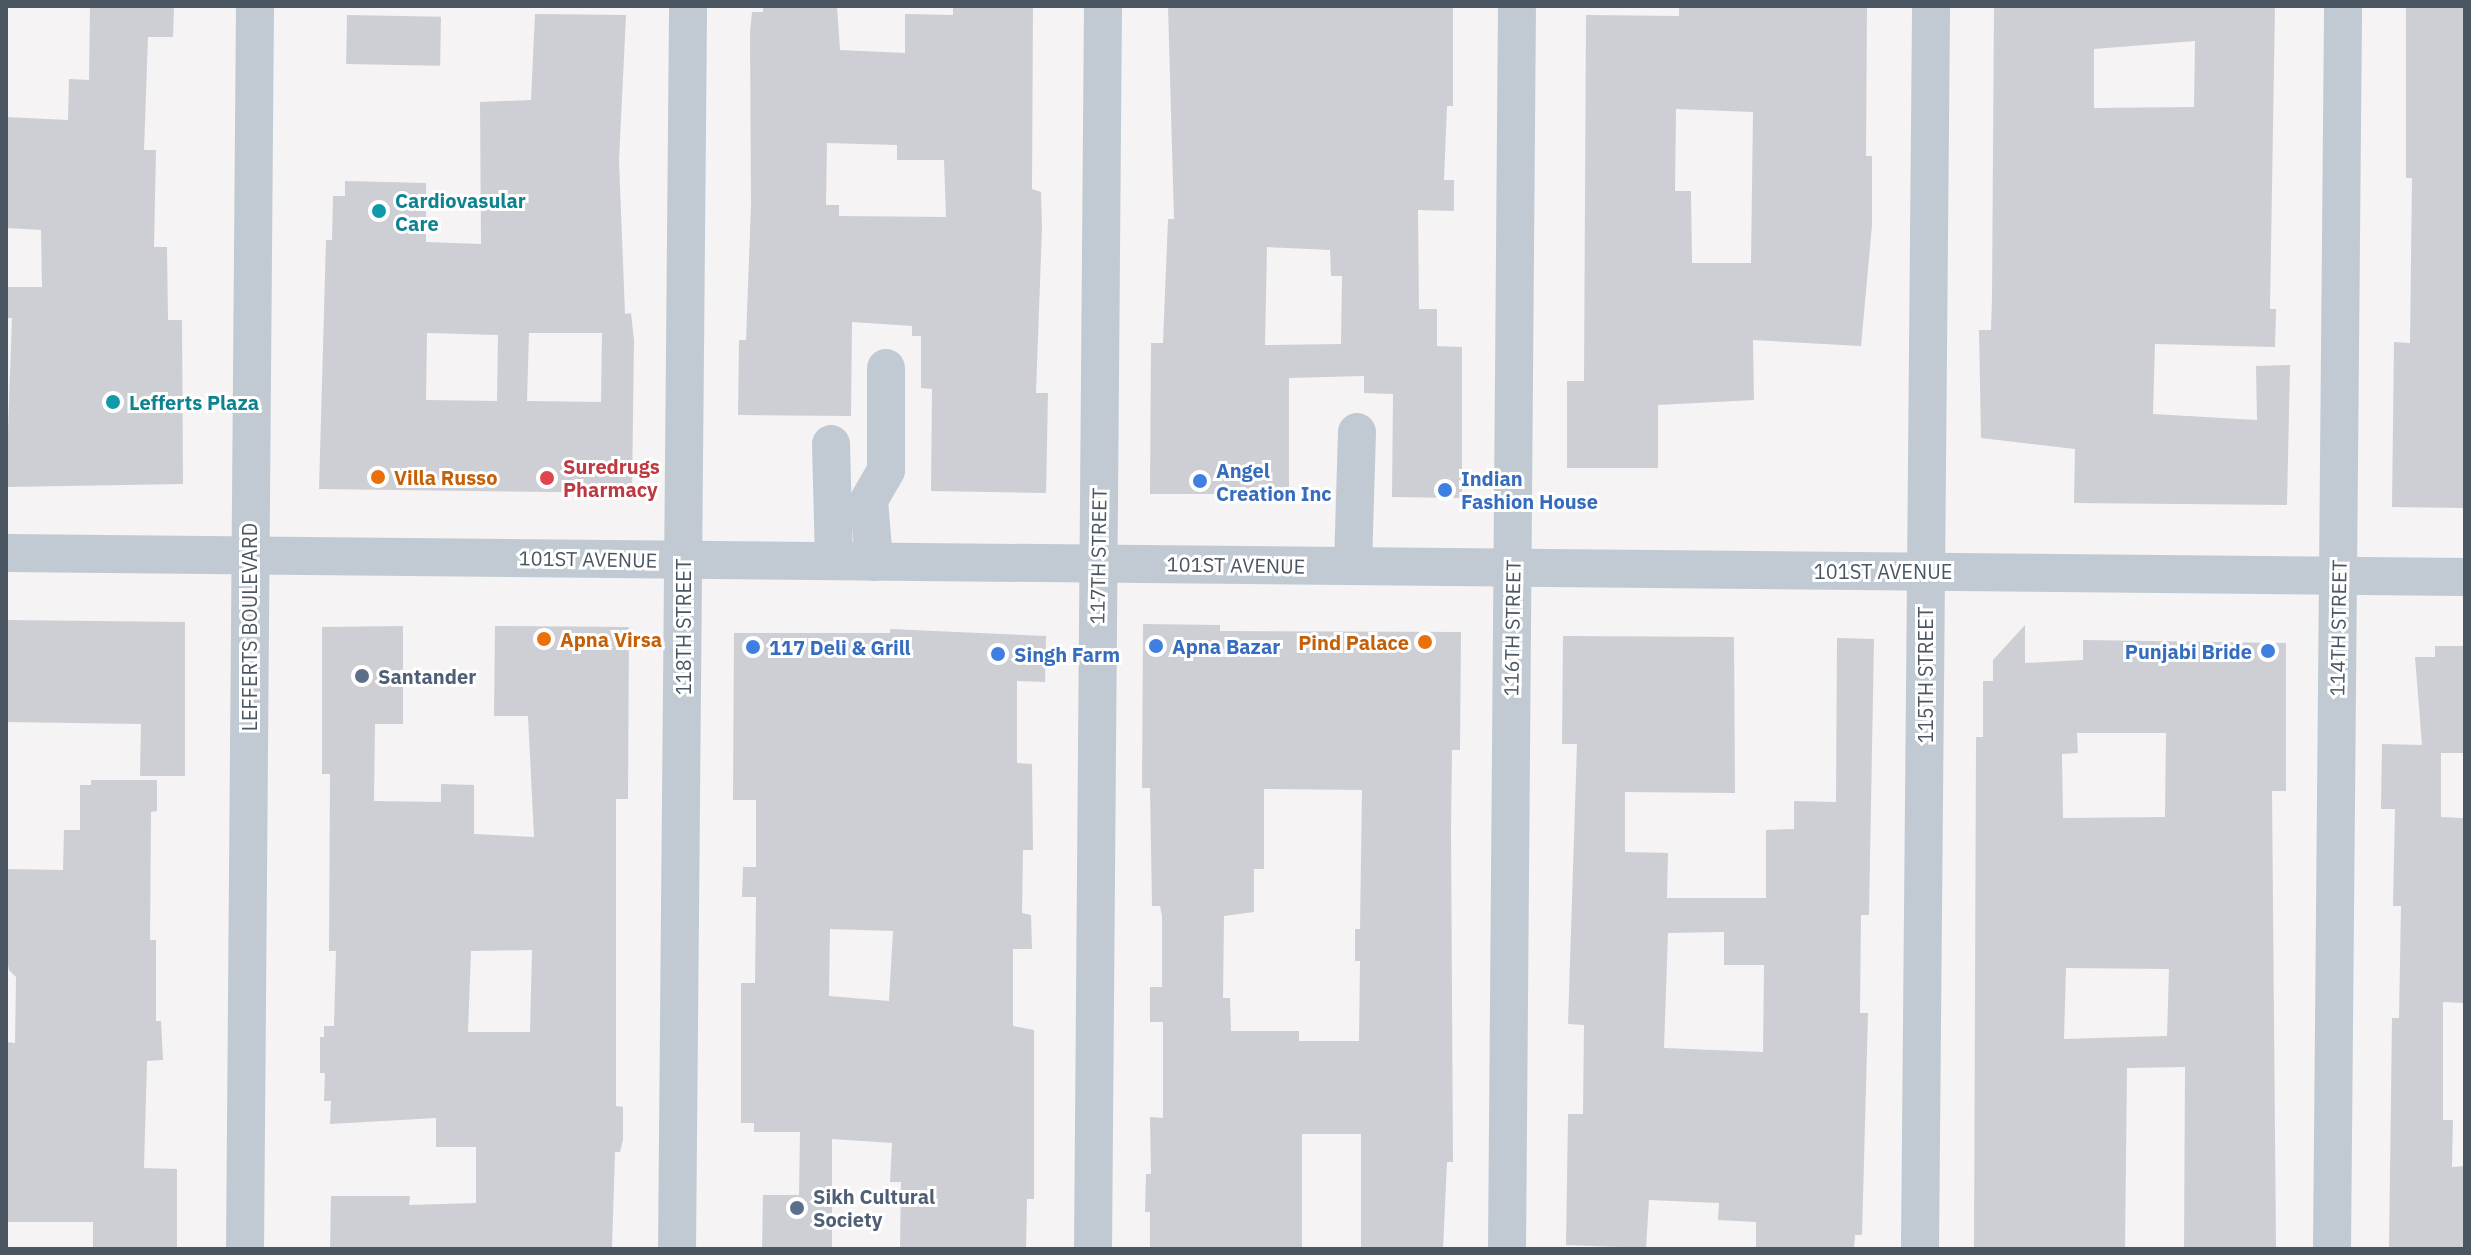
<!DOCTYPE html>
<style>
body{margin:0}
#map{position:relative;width:2471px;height:1255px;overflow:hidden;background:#f5f3f3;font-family:"IBM Plex Sans",sans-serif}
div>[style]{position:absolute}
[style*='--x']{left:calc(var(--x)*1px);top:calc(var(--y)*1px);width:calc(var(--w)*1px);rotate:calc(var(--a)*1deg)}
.building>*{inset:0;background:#cdcfd5;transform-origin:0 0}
.minor>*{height:38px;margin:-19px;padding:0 19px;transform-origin:19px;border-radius:19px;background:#c1cad2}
.dots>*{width:22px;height:22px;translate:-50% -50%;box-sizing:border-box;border:4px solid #fff;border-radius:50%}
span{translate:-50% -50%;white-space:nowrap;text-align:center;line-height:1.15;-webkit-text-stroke:6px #fff;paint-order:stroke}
.culture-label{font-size:20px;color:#0d838f;font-weight:700}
.left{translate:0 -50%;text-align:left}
.health-label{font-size:20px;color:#be3a42;font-weight:700}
.shop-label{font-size:20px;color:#366cbe;font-weight:700}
.right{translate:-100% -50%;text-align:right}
.food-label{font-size:20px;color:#c56008;font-weight:700}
.street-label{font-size:20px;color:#4a5661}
.service-label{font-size:20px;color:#4e5e75;font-weight:700}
.frame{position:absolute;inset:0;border:8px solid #4a5661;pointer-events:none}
</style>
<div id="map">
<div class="building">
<i style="clip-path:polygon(90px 6px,174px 6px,173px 37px,148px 37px,144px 150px,156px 150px,154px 247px,167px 247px,168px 320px,182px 320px,183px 484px,6px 487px,12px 318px,6px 318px,6px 287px,42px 287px,41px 230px,6px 228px,6px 117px,68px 120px,69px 79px,89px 80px)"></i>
<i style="clip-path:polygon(evenodd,763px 6px,837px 6px,840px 50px,905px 53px,905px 14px,953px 15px,953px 6px,1033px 6px,1032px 189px,1041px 192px,1042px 228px,1036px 393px,1048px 393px,1046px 493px,931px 491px,932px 389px,921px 388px,921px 336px,912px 336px,912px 326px,852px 322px,851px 416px,738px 415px,739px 340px,746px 340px,751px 205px,750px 32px,752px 12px,763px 12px,763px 6px,827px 143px,897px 145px,897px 160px,944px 160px,946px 217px,839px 216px,839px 205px,826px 205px,827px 143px)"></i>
<i style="clip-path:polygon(evenodd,1168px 6px,1453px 6px,1453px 106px,1447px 106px,1444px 180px,1454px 180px,1454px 211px,1418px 210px,1419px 309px,1437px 309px,1437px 346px,1462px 347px,1462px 498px,1392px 497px,1393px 394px,1364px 393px,1364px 376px,1289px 378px,1289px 494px,1150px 494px,1151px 343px,1163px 343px,1168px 219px,1174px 219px,1168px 6px,1267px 247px,1330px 250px,1331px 276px,1342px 276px,1341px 344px,1265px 345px,1267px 247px)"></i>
<i style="clip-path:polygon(evenodd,1679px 6px,1867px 6px,1866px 156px,1872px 156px,1872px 225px,1861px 346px,1753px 340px,1754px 400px,1658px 405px,1658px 468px,1567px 468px,1567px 381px,1584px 381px,1586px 15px,1679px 16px,1679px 6px,1676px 109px,1753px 112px,1751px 263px,1692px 263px,1691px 191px,1675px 191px,1676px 109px)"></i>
<i style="clip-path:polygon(evenodd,1994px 6px,2275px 6px,2270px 309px,2276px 309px,2275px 347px,2155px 344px,2153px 414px,2257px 420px,2256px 366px,2290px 365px,2287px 505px,2074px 503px,2075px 449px,1981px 438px,1979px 330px,1991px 330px,1992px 298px,1994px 6px,2195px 41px,2194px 107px,2094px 108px,2094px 49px,2195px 41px)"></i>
<i style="clip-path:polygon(2406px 6px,2465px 6px,2465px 508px,2392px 507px,2394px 342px,2410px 343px,2412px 178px,2406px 178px)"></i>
<i style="clip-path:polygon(evenodd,535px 14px,626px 15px,619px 160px,625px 314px,631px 313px,634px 340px,632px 493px,319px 489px,326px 240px,332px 240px,333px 196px,345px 196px,345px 181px,426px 183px,426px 242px,481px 244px,480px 102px,531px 100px,535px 14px,427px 333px,498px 335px,497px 401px,426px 400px,427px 333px,535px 14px,529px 333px,602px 333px,601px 402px,527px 401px,529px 333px)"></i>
<i style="left:347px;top:15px;width:94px;height:49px;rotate:1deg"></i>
<i style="clip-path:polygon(6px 620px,185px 622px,185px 776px,140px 776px,141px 724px,6px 722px)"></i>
<i style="clip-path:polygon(evenodd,1143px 624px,1220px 625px,1220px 631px,1461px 632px,1460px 750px,1452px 750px,1451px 828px,1453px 1162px,1447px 1162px,1443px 1249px,1361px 1249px,1361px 1134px,1302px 1134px,1302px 1248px,1150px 1249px,1150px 1212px,1145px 1212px,1146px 1174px,1151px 1174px,1150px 1117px,1163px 1118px,1163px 1022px,1150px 1022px,1150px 987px,1162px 987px,1162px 916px,1160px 906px,1152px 906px,1150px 788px,1142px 788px,1143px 624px,1264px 789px,1362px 790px,1360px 929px,1355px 929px,1355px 961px,1360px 961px,1359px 1041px,1299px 1041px,1299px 1031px,1231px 1031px,1230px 998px,1223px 998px,1224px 916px,1254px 912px,1254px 869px,1264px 869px,1264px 789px)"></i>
<i style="clip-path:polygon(evenodd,2025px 625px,2025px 663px,2083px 660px,2083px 640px,2286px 643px,2286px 791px,2272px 791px,2276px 1249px,2184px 1249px,2185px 1067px,2127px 1068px,2125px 1249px,1974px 1249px,1976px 737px,1983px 737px,1983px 681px,1993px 681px,1993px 660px,2025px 625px,2077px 733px,2166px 733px,2165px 817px,2063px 818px,2062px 754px,2078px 753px,2077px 733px,2025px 625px,2066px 968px,2169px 969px,2167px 1036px,2064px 1039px,2066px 968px)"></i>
<i style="clip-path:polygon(evenodd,403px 626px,403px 724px,375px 724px,374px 801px,441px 802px,441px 784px,474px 785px,474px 834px,534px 837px,528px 716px,494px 716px,495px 626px,629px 627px,628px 799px,616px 799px,616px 1106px,623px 1107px,623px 1140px,620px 1152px,615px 1152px,612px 1249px,330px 1249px,331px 1196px,410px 1196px,409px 1205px,476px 1203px,476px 1147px,436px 1147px,436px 1118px,330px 1124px,331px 1101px,324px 1101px,325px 1073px,320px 1073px,320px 1037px,324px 1037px,324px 1026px,334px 1026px,336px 951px,329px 951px,330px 774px,322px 774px,322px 627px,403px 626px,532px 950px,530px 1032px,468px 1032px,471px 951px,532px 950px)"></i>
<i style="clip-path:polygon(evenodd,890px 629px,1046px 636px,1045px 682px,1017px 681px,1017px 763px,1032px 764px,1033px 850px,1023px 850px,1022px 913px,1031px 915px,1032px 949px,1013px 949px,1013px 1026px,1034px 1030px,1034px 1199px,1027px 1199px,1026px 1249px,900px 1249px,901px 1182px,890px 1182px,892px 1143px,832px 1139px,832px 1249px,762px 1249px,763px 1195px,799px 1195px,800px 1132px,754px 1132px,754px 1123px,741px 1123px,741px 983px,755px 983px,756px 897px,742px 897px,743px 867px,756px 867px,756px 800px,733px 800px,734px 633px,890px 633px,890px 629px,830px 929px,893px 931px,889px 1001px,829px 996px,830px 929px)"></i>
<i style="clip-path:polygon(evenodd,1563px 636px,1734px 637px,1735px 793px,1625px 792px,1625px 852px,1668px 853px,1667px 898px,1766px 898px,1766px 830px,1794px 829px,1794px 801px,1836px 802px,1837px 638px,1874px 639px,1869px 915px,1861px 915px,1860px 1013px,1868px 1013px,1862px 1235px,1855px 1235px,1854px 1249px,1756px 1249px,1756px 1222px,1718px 1220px,1719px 1203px,1649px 1200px,1646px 1248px,1566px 1245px,1568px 1114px,1583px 1114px,1584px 1025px,1568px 1024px,1577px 744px,1562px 744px,1563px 636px,1724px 932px,1724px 965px,1764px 965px,1763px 1052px,1664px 1048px,1668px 933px,1724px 932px)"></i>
<i style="clip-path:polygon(2435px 646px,2465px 646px,2465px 753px,2441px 753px,2441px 817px,2463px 818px,2465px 830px,2465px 1003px,2443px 1002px,2443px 1120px,2453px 1120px,2452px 1167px,2465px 1166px,2465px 1249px,2389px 1249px,2392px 1018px,2399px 1018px,2401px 906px,2393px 906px,2395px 809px,2381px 809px,2382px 744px,2422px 745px,2415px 657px,2435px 657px)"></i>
<i style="clip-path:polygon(91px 780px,157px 780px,157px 811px,151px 812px,150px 940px,156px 940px,156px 1021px,161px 1021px,163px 1060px,147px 1061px,144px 1168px,177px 1169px,177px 1249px,93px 1249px,93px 1222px,6px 1222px,6px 1042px,15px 1043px,16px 977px,9px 970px,6px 953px,6px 869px,63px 870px,64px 830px,80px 830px,80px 785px,91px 785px)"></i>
</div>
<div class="minor">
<i style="--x:831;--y:444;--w:117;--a:88.5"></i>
<i style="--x:6;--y:553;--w:2459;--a:0.56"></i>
<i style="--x:874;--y:562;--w:62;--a:-94.6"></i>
<i style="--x:869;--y:500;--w:34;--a:-60"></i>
<i style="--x:886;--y:470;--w:102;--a:-90"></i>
<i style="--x:1353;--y:566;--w:134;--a:-88.3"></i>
<i style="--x:245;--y:1249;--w:1243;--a:-89.54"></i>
<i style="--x:677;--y:1249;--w:1243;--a:-89.49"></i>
<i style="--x:1093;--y:1249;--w:1243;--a:-89.54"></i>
<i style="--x:1507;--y:1249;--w:1243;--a:-89.54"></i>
<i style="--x:1920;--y:1249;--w:1243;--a:-89.49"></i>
<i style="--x:2332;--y:1249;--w:1243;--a:-89.49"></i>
</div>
<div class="dots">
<i style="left:379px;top:211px;background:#0f9aa8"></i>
<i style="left:113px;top:402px;background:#0f9aa8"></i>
<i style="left:378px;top:477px;background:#e8710a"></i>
<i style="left:547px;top:478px;background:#e0444e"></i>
<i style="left:1200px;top:481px;background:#3f7fe0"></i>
<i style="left:1445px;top:490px;background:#3f7fe0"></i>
<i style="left:544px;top:639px;background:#e8710a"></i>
<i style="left:1425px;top:642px;background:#e8710a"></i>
<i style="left:1156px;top:646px;background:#3f7fe0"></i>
<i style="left:753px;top:647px;background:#3f7fe0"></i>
<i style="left:2268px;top:651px;background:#3f7fe0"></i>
<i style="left:998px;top:654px;background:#3f7fe0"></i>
<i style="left:362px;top:676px;background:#5c6f8a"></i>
<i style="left:797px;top:1208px;background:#5c6f8a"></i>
</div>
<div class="culture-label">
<span class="left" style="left:395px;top:212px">Cardiovasular<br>Care</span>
<span class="left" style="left:129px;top:402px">Lefferts Plaza</span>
</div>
<div class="health-label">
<span class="left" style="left:563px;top:478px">Suredrugs<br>Pharmacy</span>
</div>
<div class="shop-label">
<span class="left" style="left:1216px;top:482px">Angel<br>Creation Inc</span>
<span class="left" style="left:1461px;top:490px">Indian<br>Fashion House</span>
<span class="left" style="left:1172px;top:646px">Apna Bazar</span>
<span class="left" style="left:769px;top:647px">117 Deli &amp; Grill</span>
<span class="right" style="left:2252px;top:651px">Punjabi Bride</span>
<span class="left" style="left:1014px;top:654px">Singh Farm</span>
</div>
<div class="food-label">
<span class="left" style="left:394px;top:477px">Villa Russo</span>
<span class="left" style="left:560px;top:639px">Apna Virsa</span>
<span class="right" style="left:1409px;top:642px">Pind Palace</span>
</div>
<div class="street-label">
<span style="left:1098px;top:556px;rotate:-89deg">117TH STREET</span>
<span style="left:588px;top:559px;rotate:1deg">101ST AVENUE</span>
<span style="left:1236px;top:565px;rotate:1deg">101ST AVENUE</span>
<span style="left:1883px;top:571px">101ST AVENUE</span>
<span style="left:249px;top:627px;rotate:-90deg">LEFFERTS BOULEVARD</span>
<span style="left:683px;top:627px;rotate:-90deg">118TH STREET</span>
<span style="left:1512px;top:628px;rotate:-89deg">116TH STREET</span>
<span style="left:2338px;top:628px;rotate:-89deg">114TH STREET</span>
<span style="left:1925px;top:675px;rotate:-90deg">115TH STREET</span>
</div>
<div class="service-label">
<span class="left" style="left:378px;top:676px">Santander</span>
<span class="left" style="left:813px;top:1208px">Sikh Cultural<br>Society</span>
</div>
<div class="frame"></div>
</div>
